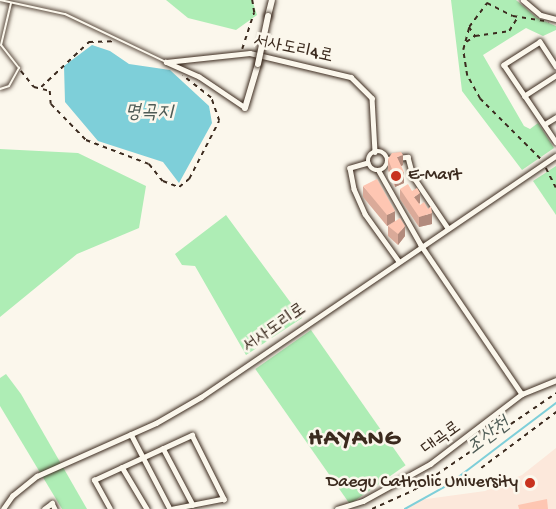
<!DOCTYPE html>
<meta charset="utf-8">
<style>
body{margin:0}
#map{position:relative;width:556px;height:509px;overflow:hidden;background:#fbf7ec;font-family:"Gochi Hand","Poor Story",sans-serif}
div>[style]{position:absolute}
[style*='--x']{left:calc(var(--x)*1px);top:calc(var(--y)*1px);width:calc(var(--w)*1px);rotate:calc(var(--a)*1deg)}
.built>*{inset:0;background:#fce8db}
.green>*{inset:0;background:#aeedb5;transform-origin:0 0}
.water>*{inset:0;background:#7ecfd9}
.stream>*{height:1.5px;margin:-0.75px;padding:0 0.75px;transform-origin:0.75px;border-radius:0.75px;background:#7ecfd9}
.path>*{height:1.5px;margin-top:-0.75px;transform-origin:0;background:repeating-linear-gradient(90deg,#3b2a1e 0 4.5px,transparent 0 9px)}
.roads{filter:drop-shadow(0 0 2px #3b2a1e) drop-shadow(0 0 2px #3b2a1e)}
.lane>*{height:2px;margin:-1px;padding:0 1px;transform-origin:1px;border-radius:1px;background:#fbf7ec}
.street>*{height:4.5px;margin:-2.25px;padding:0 2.25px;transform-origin:2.25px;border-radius:2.25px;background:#fbf7ec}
.street>.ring{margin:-2.25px;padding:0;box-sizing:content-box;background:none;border:4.5px solid #fbf7ec;border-radius:50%}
.secondary>*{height:6px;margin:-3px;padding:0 3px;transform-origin:3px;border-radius:3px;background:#fbf7ec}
.bridges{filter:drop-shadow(0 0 2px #3b2a1e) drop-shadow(0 0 2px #3b2a1e)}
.secondary-bridge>*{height:6px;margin:-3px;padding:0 3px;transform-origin:3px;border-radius:3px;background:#fbf7ec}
.wall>*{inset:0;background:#daaa99}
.shaded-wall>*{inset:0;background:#b28b7d}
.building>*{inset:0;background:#fec6b2}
.dots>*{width:16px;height:16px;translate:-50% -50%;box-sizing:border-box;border:3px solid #fbf7ec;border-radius:50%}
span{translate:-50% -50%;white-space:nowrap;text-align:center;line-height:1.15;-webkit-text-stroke:5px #fbf7ec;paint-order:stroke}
.street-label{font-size:18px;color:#3b2a1e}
.poi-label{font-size:18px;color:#3b2a1e}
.left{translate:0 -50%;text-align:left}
.right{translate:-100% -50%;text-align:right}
.water-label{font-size:20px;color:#4f5c56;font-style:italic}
.district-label{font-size:24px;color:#3b2a1e;font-weight:700;letter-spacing:1.5px}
</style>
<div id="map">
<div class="built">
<i style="clip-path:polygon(556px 448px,556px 509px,404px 509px,419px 500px,485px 491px,522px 475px)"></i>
</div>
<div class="green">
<i style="clip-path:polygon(166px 0,252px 0,257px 15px,236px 30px,188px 18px)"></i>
<i style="clip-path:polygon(451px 0,516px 0,537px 18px,556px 26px,556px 30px,543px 36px,526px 28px,483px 55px,524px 126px,530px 129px,538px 123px,554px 148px,522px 170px,462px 91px)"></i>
<i style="clip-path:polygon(0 149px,78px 153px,146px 186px,139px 228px,77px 254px,0 317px)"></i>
<i style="clip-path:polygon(556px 166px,556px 215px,533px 181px)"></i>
<i style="clip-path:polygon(226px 215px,302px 318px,246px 355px,195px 266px,182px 265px,175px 254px)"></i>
<i style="left:311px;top:330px;width:165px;height:68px;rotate:55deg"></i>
<i style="clip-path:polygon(6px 374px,21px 394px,87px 509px,62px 509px,0 406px,0 378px)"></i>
</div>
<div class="water">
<i style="clip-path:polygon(92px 45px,110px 51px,129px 64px,170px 70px,209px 106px,212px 123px,179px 183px,163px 162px,98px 141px,65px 102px,64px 66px)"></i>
</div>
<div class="stream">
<i style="--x:405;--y:509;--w:49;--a:-29.2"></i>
<i style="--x:448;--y:485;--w:136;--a:-37.2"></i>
</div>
<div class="path">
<i style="--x:469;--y:27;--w:11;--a:56"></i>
<i style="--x:466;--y:42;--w:11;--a:-34"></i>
<i style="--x:475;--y:36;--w:34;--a:-8"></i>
<i style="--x:509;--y:31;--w:15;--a:-58"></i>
<i style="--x:242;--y:49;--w:38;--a:-72"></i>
<i style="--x:254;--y:13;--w:13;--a:-99"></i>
<i style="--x:21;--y:71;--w:21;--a:51"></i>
<i style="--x:34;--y:87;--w:16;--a:14"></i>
<i style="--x:50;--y:91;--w:13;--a:86"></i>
<i style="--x:51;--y:104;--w:50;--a:45.8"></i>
<i style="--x:86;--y:140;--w:67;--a:20.9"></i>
<i style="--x:149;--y:164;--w:22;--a:51"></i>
<i style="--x:163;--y:181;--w:17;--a:21"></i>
<i style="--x:179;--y:187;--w:13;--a:-39"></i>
<i style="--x:189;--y:179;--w:65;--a:-62.7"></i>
<i style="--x:219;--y:121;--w:24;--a:-109"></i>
<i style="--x:211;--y:98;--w:36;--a:-142"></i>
<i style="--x:41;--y:87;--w:66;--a:-43.2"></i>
<i style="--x:89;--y:42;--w:24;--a:-2"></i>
<i style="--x:540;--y:159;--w:85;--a:-135"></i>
<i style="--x:480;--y:99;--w:26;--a:-119"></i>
<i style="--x:467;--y:76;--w:26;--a:-99"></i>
<i style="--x:463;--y:50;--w:24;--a:-75"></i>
<i style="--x:469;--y:27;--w:30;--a:-53"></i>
<i style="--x:487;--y:3;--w:29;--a:27"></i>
<i style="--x:513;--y:16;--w:36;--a:9"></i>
<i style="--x:546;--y:168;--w:22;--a:63"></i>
<i style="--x:481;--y:468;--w:94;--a:-36.7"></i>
<i style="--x:372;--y:509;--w:46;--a:-24.3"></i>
<i style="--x:414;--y:490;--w:172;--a:-34.3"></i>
</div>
<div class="roads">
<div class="lane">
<i style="--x:0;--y:0;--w:66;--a:12.2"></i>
<i style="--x:65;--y:14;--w:112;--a:25.4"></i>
<i style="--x:0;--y:89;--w:9;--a:-18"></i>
<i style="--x:9;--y:86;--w:21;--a:-61"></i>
<i style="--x:19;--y:68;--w:29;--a:-128"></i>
<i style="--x:1;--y:45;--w:43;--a:-76.6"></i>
</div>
<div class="street">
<i style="--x:523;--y:0;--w:23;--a:40"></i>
<i style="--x:541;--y:15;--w:16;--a:15"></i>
<i style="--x:556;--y:67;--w:30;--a:-123"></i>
<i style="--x:540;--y:42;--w:43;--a:147.4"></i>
<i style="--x:504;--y:65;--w:93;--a:56"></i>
<i style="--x:524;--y:96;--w:38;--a:-33"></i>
<i style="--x:245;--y:108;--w:55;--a:-146"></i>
<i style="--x:199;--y:77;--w:36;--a:-156"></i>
<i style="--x:166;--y:62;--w:84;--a:-6.1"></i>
<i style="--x:250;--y:53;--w:104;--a:13.4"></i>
<i style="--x:351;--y:77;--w:30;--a:45"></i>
<i style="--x:372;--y:98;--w:54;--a:86.8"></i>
<i style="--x:545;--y:124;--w:13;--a:-32"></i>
<i class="ring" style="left:368px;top:151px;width:15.5px;height:15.5px"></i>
<i style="--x:388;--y:159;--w:20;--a:-6"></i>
<i style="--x:408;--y:157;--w:20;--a:75"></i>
<i style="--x:413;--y:176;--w:63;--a:56.1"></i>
<i style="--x:368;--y:163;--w:19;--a:164"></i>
<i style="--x:350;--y:168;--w:21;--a:79"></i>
<i style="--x:354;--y:189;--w:27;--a:66"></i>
<i style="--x:365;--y:214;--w:57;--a:54.3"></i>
<i style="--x:379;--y:171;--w:85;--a:60.4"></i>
<i style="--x:421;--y:245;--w:180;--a:55.9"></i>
<i style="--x:131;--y:434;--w:85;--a:62.5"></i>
<i style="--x:163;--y:448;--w:64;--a:62.2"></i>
<i style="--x:122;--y:467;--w:49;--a:59.2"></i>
<i style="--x:3;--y:509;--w:16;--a:-55"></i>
<i style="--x:12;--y:496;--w:32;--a:-39"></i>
<i style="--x:37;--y:476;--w:130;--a:-24"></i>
<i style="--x:156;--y:423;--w:52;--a:-30"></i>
<i style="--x:201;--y:397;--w:429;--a:-34.2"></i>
<i style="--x:44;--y:509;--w:10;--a:-37"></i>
<i style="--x:52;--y:503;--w:7;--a:63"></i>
<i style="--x:110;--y:509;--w:33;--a:-119"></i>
<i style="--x:94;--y:480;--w:108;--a:-24.7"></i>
<i style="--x:192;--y:435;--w:72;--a:63.4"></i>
<i style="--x:224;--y:499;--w:52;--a:168.9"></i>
<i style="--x:337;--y:509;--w:27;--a:-17"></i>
<i style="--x:363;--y:501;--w:77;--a:-28.9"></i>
<i style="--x:430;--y:464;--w:116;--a:-37.3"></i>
<i style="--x:522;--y:394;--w:37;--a:-22"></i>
</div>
<div class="secondary">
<i style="--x:268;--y:16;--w:16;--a:-76"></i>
<i style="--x:245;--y:108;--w:46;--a:-73.5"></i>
</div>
</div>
<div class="bridges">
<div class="secondary-bridge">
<i style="--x:258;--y:64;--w:49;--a:-78.2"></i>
</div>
</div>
<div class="wall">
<i style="clip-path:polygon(388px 159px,403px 165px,401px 166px,404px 183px,395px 187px,388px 170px)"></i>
<i style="clip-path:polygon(363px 186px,395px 221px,405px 236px,398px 245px,388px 236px,388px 226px,395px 221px,387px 226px,363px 197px)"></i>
<i style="clip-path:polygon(400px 189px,420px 203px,419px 204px,432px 224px,419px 227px,400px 199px)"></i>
</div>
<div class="shaded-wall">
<i style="clip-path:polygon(403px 155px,403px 165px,397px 168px,397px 157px)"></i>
<i style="clip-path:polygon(404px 172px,404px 183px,395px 187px,395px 177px)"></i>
<i style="clip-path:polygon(420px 193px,420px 203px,414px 207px,414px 197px)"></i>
<i style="clip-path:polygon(395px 211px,395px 221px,387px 226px,387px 215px)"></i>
<i style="clip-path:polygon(432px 213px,432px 224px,419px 227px,419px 217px)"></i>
<i style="clip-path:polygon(405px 226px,405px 236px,398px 245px,398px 234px)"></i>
</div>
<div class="building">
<i style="clip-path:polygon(401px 152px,403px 155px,397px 157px,404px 172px,395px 177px,388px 159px,392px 153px)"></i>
<i style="clip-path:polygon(377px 179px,395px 211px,387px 215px,363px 186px)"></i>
<i style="clip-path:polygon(408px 184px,412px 191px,417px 188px,420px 193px,414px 197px,420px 205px,424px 202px,428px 209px,431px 206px,432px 213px,419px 217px,400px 189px)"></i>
<i style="clip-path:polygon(400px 218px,405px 226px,398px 234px,388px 226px)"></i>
<i style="clip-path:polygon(547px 499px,548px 509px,519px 509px,518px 505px)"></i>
</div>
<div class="dots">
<i style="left:396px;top:176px;background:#c8321e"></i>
<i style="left:530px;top:483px;background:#c8321e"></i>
</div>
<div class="street-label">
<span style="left:293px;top:50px;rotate:12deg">서사도리4로</span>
<span style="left:275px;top:329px;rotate:-35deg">서사도리로</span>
<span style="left:442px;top:439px;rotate:-36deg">대곡로</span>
</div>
<div class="poi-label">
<span class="left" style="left:408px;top:176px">E-Mart</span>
<span class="right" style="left:518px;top:483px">Daegu Catholic University</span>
</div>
<div class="water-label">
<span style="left:149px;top:113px">명곡지</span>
<span style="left:489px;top:437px;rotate:-37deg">조산천</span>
</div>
<div class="district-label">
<span style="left:355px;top:440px">HAYANG</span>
</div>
</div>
